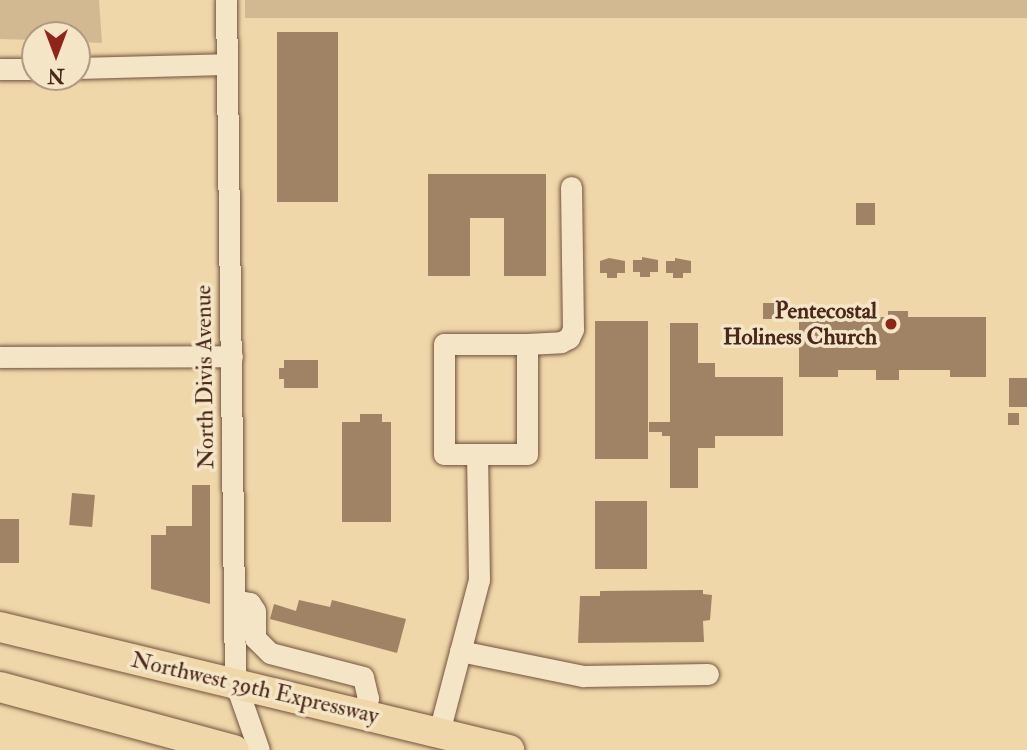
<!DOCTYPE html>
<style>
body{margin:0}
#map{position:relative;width:1027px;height:750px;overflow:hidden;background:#efd7a9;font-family:"IM FELL Double Pica",serif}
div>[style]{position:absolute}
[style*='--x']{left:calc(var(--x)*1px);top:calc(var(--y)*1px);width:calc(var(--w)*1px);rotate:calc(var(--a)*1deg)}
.green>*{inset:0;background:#d3b991;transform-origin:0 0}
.building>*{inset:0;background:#a08364;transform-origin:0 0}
.roads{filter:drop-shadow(0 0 2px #73533e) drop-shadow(0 0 2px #73533e)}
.minor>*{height:21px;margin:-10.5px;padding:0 10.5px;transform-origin:10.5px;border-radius:10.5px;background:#f5e5c7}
.highway>*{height:30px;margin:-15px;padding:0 15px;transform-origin:15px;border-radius:15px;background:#efd7a9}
.dots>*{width:19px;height:19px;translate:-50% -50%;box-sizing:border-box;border:4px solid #f5e5c7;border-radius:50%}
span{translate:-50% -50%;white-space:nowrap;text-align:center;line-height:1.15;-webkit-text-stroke:7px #f5e5c7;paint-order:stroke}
.poi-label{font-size:23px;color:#4a271a;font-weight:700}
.right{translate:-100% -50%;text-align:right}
.street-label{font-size:23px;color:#4a271a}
.north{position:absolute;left:21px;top:21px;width:70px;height:70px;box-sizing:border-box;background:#f5e5c7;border:2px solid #b19982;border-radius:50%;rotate:180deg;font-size:19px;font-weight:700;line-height:28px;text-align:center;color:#4a271a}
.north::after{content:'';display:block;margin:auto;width:24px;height:32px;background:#8f2418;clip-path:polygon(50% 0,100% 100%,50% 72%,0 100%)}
</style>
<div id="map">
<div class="green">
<i style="clip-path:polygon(0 0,99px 0,102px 43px,77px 42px,77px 35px,35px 35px,35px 40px,0 39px)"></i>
<i style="left:245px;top:0;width:782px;height:18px"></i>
</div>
<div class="building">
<i style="left:277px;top:32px;width:61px;height:170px"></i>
<i style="clip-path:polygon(428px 174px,546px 174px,546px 276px,504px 276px,504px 218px,470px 218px,470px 276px,428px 276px)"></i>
<i style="left:856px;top:203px;width:19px;height:22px"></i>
<i style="clip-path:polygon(642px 257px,658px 260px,658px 272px,650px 272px,650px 277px,640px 277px,640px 272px,633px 272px,633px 260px,642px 260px)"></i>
<i style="clip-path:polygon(609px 258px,625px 261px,625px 273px,617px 273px,617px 278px,607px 278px,607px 273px,600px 273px,600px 261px)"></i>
<i style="clip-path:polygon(675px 258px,691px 261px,691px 273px,683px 273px,683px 278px,673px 278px,673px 273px,666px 273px,666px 261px,675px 261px)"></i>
<i style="left:763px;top:303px;width:17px;height:16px"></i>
<i style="clip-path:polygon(888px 311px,908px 311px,908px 317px,986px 317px,986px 377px,950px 377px,950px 370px,899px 370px,899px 380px,876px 380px,876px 370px,838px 370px,838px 377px,799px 377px,799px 317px,888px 317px)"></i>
<i style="left:595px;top:321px;width:53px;height:138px"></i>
<i style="clip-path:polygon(670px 323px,698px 323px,698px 363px,715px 363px,715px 377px,783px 377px,783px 436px,715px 436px,715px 448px,698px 448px,698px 488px,670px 488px,670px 436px,662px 436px,662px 432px,649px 432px,649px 422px,670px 422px)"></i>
<i style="clip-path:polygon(284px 360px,318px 360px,318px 388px,284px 388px,284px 379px,279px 379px,279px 368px,284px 368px)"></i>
<i style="left:1009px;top:378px;width:18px;height:29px"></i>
<i style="left:1008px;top:413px;width:11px;height:12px"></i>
<i style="clip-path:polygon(360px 414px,382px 414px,382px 422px,391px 422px,391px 522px,342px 522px,342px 422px,360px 422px)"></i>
<i style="clip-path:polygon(192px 485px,210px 485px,210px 604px,151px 589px,151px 535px,166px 535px,166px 526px,192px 526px)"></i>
<i style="left:72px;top:493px;width:23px;height:32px;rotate:5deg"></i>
<i style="left:595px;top:501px;width:52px;height:68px"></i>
<i style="left:0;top:519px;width:19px;height:44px"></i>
<i style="clip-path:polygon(703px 590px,703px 594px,712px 595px,710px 620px,703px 621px,704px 642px,578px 643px,580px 596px,600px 596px,600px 591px)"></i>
<i style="clip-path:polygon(299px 600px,330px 607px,332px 600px,406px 619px,397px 653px,270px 619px,274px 604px,296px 611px)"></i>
</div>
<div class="roads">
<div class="minor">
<i style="--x:226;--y:0;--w:682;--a:89.24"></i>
<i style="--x:235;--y:682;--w:72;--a:70.6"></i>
<i style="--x:77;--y:68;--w:148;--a:-1.5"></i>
<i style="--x:0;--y:69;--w:35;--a:0"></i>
<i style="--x:444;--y:344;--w:83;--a:0"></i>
<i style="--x:527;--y:344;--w:110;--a:90"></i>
<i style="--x:527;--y:454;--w:83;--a:180"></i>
<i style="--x:444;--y:454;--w:110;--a:-90"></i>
<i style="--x:527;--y:344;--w:34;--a:-3"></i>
<i style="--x:561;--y:342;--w:9;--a:-27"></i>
<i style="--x:569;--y:338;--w:10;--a:-66"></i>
<i style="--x:573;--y:329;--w:142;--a:-90.8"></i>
<i style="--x:0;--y:357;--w:232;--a:-0.2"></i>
<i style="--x:234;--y:600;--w:16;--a:11"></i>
<i style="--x:250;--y:603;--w:9;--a:58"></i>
<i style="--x:255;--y:611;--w:27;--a:90"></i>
<i style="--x:255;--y:638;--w:21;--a:45"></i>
<i style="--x:270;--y:653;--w:96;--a:14.5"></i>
<i style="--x:363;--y:677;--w:22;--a:77"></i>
<i style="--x:368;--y:698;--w:16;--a:112"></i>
<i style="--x:460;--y:651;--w:126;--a:11.5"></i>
<i style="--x:583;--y:676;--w:125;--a:-0.9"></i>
<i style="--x:439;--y:732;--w:157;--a:-75.3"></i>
<i style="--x:479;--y:580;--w:126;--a:-90.9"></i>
</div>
<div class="highway">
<i style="--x:0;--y:627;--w:524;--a:13.59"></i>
<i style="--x:0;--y:687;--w:242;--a:15.1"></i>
</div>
</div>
<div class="dots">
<i style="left:891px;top:324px;background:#8f2418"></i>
</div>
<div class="poi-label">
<span class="right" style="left:877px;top:324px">Pentecostal<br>Holiness Church</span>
</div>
<div class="street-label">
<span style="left:205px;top:377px;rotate:-91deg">North Divis Avenue</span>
<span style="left:255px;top:688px;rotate:13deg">Northwest 39th Expressway</span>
</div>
<div class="north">N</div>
</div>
